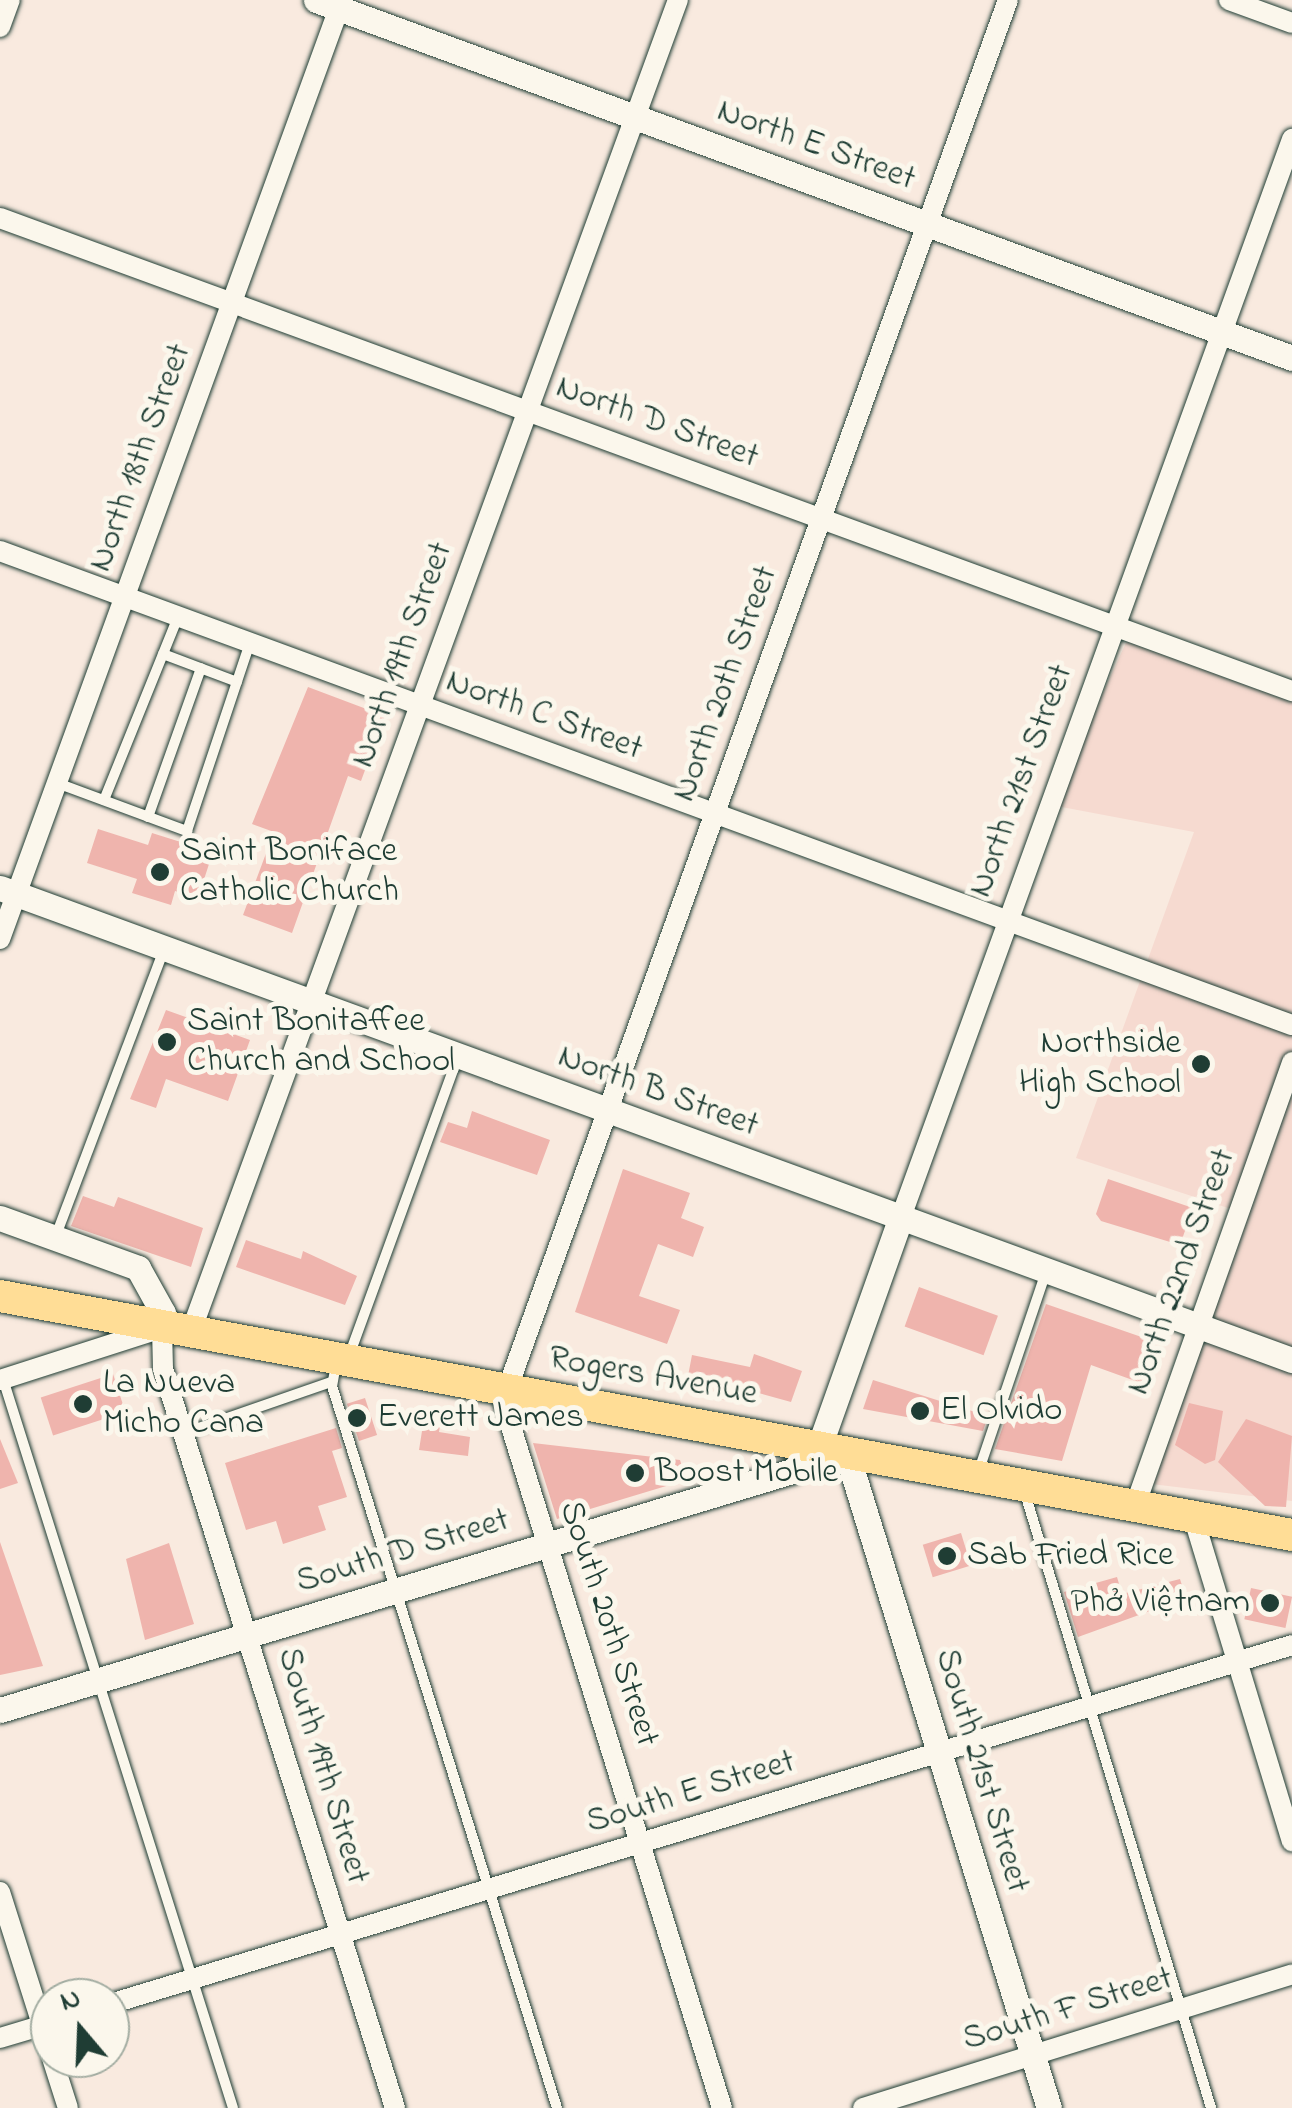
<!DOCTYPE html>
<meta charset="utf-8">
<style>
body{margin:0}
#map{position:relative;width:1292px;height:2108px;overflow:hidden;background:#f9eadf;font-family:"Indie Flower",sans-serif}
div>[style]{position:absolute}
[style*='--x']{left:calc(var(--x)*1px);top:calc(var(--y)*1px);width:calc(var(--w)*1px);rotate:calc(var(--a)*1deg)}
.built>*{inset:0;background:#f6dad0}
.building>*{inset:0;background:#efb4ad;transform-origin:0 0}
.roads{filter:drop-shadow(0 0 2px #1f3d34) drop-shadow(0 0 2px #1f3d34)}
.service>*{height:10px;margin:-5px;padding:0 5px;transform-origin:5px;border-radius:5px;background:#fbf7ec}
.minor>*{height:20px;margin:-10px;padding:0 10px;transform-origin:10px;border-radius:10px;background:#fbf7ec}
.tertiary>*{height:25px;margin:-12.5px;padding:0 12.5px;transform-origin:12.5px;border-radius:12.5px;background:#fbf7ec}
.primary>*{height:32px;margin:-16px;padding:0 16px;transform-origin:16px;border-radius:16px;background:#ffdd96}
.dots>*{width:28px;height:28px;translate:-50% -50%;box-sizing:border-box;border:5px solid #fbf7ec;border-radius:50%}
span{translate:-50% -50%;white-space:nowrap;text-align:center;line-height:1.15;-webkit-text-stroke:10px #fbf7ec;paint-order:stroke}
.street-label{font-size:35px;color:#1f3d34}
.poi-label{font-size:35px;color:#1f3d34}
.left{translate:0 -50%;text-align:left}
.right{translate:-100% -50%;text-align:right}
.north{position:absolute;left:30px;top:1978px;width:100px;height:100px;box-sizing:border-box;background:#fbf7ec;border:2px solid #a3ada2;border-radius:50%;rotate:341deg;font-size:28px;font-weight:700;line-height:40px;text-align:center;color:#1f3d34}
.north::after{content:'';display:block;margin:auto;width:35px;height:45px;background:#1f3d34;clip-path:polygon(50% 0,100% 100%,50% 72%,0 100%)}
</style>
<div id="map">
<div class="built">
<i style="clip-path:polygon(1131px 632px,1292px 691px,1292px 1501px,1143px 1483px,1237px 1211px,1076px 1158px,1194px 832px,1051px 805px)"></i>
</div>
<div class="building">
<i style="clip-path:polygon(308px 687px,385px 716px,361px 781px,348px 776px,292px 933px,243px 915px,274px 832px,252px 824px)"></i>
<i style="clip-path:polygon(98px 829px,148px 845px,152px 833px,187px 844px,183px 856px,209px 864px,198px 898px,175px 891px,171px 905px,132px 893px,137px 879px,87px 863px)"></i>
<i style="clip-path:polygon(166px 1010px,250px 1040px,228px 1101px,166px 1079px,156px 1108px,130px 1099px)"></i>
<i style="clip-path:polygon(472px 1111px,550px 1140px,537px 1175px,440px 1142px,448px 1122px,467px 1128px)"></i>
<i style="clip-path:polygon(623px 1169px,690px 1193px,681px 1218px,704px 1227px,693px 1257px,658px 1244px,639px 1296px,680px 1310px,667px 1344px,575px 1312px)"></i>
<i style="clip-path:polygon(1108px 1179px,1193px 1208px,1180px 1245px,1101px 1221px,1096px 1214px)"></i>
<i style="clip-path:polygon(83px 1196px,114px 1207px,118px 1197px,203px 1228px,191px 1267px,71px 1226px)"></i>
<i style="clip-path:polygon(246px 1240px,301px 1259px,303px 1251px,357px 1276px,345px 1305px,236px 1267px)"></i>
<i style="left:919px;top:1287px;width:84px;height:42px;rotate:20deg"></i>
<i style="clip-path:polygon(1046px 1304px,1156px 1342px,1141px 1383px,1091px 1365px,1062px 1461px,995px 1449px)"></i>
<i style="clip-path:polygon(754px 1354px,802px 1371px,791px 1402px,730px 1385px,727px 1401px,710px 1397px,714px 1381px,688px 1376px,692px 1355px,750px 1367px)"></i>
<i style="left:113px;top:1374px;width:40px;height:76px;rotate:72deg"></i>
<i style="clip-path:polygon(873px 1380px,988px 1416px,983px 1431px,863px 1409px)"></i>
<i style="left:365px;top:1398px;width:39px;height:19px;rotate:72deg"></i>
<i style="clip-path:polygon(1189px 1403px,1223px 1411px,1215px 1460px,1205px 1464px,1175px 1445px)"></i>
<i style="clip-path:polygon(425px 1412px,442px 1414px,439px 1432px,470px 1437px,468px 1456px,419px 1450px)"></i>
<i style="clip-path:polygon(1246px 1419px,1292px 1436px,1286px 1507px,1265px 1506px,1218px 1462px)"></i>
<i style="clip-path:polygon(336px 1428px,342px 1448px,332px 1451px,347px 1497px,318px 1506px,326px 1530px,283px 1544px,276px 1521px,246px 1530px,225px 1463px)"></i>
<i style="clip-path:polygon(0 1439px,18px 1483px,0 1489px)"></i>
<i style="clip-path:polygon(533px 1443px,680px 1460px,686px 1480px,557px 1519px)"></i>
<i style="left:961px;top:1533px;width:34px;height:40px;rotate:73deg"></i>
<i style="clip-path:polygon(0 1542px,43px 1666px,0 1675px)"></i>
<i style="clip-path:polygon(169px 1543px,194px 1624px,145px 1640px,126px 1559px)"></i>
<i style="clip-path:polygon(1117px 1577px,1122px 1594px,1180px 1579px,1186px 1598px,1078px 1637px,1064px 1592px)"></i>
<i style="left:1251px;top:1588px;width:42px;height:32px;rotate:12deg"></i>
</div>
<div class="roads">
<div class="service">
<i style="--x:163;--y:654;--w:79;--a:20.7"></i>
<i style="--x:57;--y:783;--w:139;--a:20.3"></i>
<i style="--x:187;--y:831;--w:198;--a:-71.5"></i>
<i style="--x:104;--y:800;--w:197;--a:-68"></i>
<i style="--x:148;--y:817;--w:158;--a:-70.4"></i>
<i style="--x:55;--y:1238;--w:309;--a:-69.3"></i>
<i style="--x:349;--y:1356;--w:318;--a:-70"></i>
<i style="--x:336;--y:1364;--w:22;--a:100"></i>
<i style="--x:332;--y:1386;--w:756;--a:72.69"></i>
<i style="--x:3;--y:1379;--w:764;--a:72.49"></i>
<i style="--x:184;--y:1433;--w:156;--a:-19.1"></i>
<i style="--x:978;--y:1473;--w:212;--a:-71.3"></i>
<i style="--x:1024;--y:1490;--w:646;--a:73.16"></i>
</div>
<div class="minor">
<i style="--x:1229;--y:0;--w:67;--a:20.1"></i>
<i style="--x:0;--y:27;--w:29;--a:-70"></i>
<i style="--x:0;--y:218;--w:1376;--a:20.11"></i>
<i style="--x:0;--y:551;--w:1376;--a:20.15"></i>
<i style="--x:0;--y:939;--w:999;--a:-69.99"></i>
<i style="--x:901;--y:1217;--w:1147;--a:-70.06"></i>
<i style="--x:190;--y:1334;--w:1420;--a:-69.91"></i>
<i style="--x:0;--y:1380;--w:170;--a:-17.8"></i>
<i style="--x:162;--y:1328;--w:41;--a:88.6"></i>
<i style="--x:163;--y:1369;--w:775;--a:72.57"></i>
<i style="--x:1135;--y:1506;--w:471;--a:-70.5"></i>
<i style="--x:1193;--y:1516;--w:340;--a:73.1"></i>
<i style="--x:0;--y:1892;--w:166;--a:72.4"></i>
<i style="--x:110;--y:2004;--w:1235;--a:-16.89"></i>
<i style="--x:0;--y:2038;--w:52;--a:-16.7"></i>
<i style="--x:52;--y:2058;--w:52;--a:72.3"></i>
<i style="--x:722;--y:2108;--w:740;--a:-107.21"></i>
<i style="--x:503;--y:1401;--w:1489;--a:-70.18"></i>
<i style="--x:863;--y:2108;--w:449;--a:-17.3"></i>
</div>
<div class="tertiary">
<i style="--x:316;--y:0;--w:1040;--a:20.14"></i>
<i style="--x:0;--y:888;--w:1376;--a:20.07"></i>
<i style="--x:0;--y:1218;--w:147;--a:19.9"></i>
<i style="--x:138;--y:1268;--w:51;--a:60.9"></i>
<i style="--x:163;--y:1313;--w:15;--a:94"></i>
<i style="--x:847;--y:1454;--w:684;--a:72.84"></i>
<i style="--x:0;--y:1710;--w:827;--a:-16.79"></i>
<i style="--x:792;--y:1471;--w:36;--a:-42"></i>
<i style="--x:819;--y:1447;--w:244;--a:-70.4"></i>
</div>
<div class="primary">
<i style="--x:0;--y:1296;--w:1314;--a:10.48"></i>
</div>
</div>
<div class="dots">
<i style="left:160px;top:872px;background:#1f3d34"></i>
<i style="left:167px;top:1042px;background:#1f3d34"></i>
<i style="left:1201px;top:1064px;background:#1f3d34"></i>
<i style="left:83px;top:1404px;background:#1f3d34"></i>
<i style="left:920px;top:1411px;background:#1f3d34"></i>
<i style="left:357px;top:1418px;background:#1f3d34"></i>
<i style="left:635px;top:1473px;background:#1f3d34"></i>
<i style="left:947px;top:1556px;background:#1f3d34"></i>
<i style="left:1270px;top:1603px;background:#1f3d34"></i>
</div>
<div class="street-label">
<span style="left:816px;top:146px;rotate:20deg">North E Street</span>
<span style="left:657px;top:423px;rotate:20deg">North D Street</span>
<span style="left:141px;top:458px;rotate:-70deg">North 18th Street</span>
<span style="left:403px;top:655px;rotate:-70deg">North 19th Street</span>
<span style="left:726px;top:684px;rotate:-70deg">North 20th Street</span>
<span style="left:544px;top:716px;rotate:20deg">North C Street</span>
<span style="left:1022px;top:781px;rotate:-70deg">North 21st Street</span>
<span style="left:658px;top:1092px;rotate:20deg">North B Street</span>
<span style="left:1182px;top:1272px;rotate:-70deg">North 22nd Street</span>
<span style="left:653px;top:1377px;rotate:10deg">Rogers Avenue</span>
<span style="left:403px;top:1552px;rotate:-17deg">South D Street</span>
<span style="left:608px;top:1624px;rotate:72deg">South 20th Street</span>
<span style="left:322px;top:1766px;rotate:73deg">South 19th Street</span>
<span style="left:981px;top:1771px;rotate:73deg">South 21st Street</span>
<span style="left:691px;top:1793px;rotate:-17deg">South E Street</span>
<span style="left:1068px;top:2010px;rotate:-17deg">South F Street</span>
</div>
<div class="poi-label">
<span class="left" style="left:180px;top:872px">Saint Boniface<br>Catholic Church</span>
<span class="left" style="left:187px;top:1042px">Saint Bonitaffee<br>Church and School</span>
<span class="right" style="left:1181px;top:1064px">Northside<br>High School</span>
<span class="left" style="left:103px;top:1404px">La Nueva<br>Micho Cana</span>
<span class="left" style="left:940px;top:1411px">El Olvido</span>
<span class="left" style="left:377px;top:1418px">Everett James</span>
<span class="left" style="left:655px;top:1473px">Boost Mobile</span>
<span class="left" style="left:967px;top:1556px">Sab Fried Rice</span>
<span class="right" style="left:1250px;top:1603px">Phở Việtnam</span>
</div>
<div class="north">N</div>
</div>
